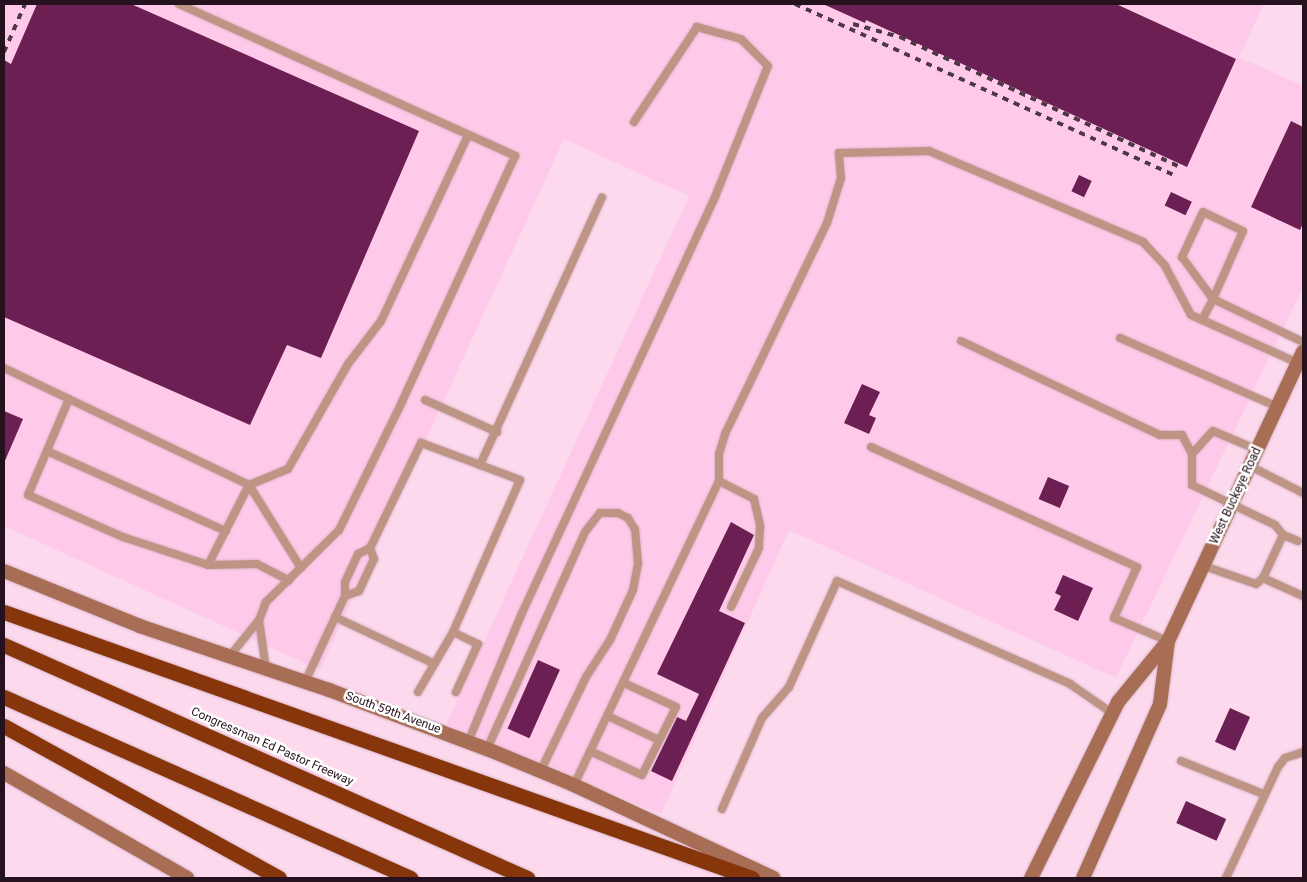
<!DOCTYPE html>
<style>
body{margin:0}
#map{position:relative;width:1307px;height:882px;overflow:hidden;background:#fdd9ed;font-family:Roboto,sans-serif}
div>[style]{position:absolute}
[style*='--x']{left:calc(var(--x)*1px);top:calc(var(--y)*1px);width:calc(var(--w)*1px);rotate:calc(var(--a)*1deg)}
.built>*{inset:0;background:#ffcae9}
.building>*{inset:0;background:#6b1f53;transform-origin:0 0}
.roads{filter:drop-shadow(0 0 1px #d6b5c8) drop-shadow(0 0 1px #d6b5c8)}
.service>*{height:8px;margin:-4px;padding:0 4px;transform-origin:4px;border-radius:4px;background:#be9584}
.secondary>*{height:14px;margin:-7px;padding:0 7px;transform-origin:7px;border-radius:7px;background:#a86d55}
.motorway>*{height:15px;margin:-7.5px;padding:0 7.5px;transform-origin:7.5px;border-radius:7.5px;background:#87350b}
.rail>*{height:4px;margin-top:-2px;transform-origin:0;background:repeating-linear-gradient(90deg,#4f3846 0 6px,transparent 0 12px)}
span{translate:-50% -50%;white-space:nowrap;text-align:center;line-height:1.15;-webkit-text-stroke:5px #fff;paint-order:stroke}
.street-label{font-size:12px;color:#26121e}
.frame{position:absolute;inset:0;border:5px solid #26121e;pointer-events:none}
</style>
<div id="map">
<div class="built">
<i style="clip-path:polygon(4px 4px,1264px 4px,1239px 57px,1303px 86px,1303px 287px,1116px 678px,789px 530px,661px 814px,446px 724px,689px 196px,564px 139px,320px 670px,4px 526px)"></i>
</div>
<div class="building">
<i style="clip-path:polygon(37px 4px,131px 4px,419px 131px,321px 358px,287px 345px,250px 425px,4px 317px,4px 60px,11px 64px)"></i>
<i style="clip-path:polygon(823px 4px,1116px 4px,1236px 59px,1187px 167px,866px 20px,865px 23px)"></i>
<i style="clip-path:polygon(1291px 121px,1303px 127px,1303px 223px,1300px 230px,1251px 207px)"></i>
<i style="left:1079px;top:175px;width:14px;height:18px;rotate:25deg"></i>
<i style="left:1171px;top:192px;width:23px;height:15px;rotate:25deg"></i>
<i style="clip-path:polygon(862px 384px,880px 392px,869px 415px,876px 418px,869px 434px,844px 423px)"></i>
<i style="clip-path:polygon(4px 411px,23px 419px,4px 463px)"></i>
<i style="left:1048px;top:477px;width:23px;height:24px;rotate:23deg"></i>
<i style="clip-path:polygon(731px 522px,754px 535px,719px 611px,745px 623px,672px 781px,651px 771px,677px 717px,686px 721px,699px 694px,657px 674px)"></i>
<i style="clip-path:polygon(1063px 575px,1093px 588px,1078px 621px,1054px 610px,1061px 596px,1055px 593px)"></i>
<i style="left:538px;top:660px;width:24px;height:75px;rotate:24deg"></i>
<i style="left:1230px;top:708px;width:22px;height:37px;rotate:24deg"></i>
<i style="left:1186px;top:801px;width:44px;height:24px;rotate:24deg"></i>
</div>
<div class="roads">
<div class="service">
<i style="--x:179;--y:4;--w:369;--a:24.3"></i>
<i style="--x:515;--y:156;--w:271;--a:114.7"></i>
<i style="--x:402;--y:402;--w:143;--a:116.2"></i>
<i style="--x:339;--y:530;--w:103;--a:135.4"></i>
<i style="--x:266;--y:602;--w:19;--a:111"></i>
<i style="--x:259;--y:620;--w:48;--a:129"></i>
<i style="--x:1202;--y:320;--w:24;--a:-62"></i>
<i style="--x:1213;--y:299;--w:74;--a:-66.2"></i>
<i style="--x:1243;--y:231;--w:44;--a:-154.6"></i>
<i style="--x:1203;--y:212;--w:50;--a:115"></i>
<i style="--x:1182;--y:257;--w:52;--a:53.6"></i>
<i style="--x:1213;--y:299;--w:100;--a:25.5"></i>
<i style="--x:1120;--y:338;--w:172;--a:23.6"></i>
<i style="--x:961;--y:341;--w:220;--a:25.3"></i>
<i style="--x:1160;--y:435;--w:22;--a:0"></i>
<i style="--x:1182;--y:435;--w:21;--a:62"></i>
<i style="--x:1192;--y:454;--w:31;--a:90"></i>
<i style="--x:1192;--y:485;--w:92;--a:25.7"></i>
<i style="--x:1275;--y:525;--w:13;--a:51"></i>
<i style="--x:1283;--y:535;--w:47;--a:114.9"></i>
<i style="--x:1263;--y:578;--w:9;--a:139"></i>
<i style="--x:1256;--y:584;--w:55;--a:-160.9"></i>
<i style="--x:4;--y:368;--w:272;--a:25.5"></i>
<i style="--x:249;--y:485;--w:98;--a:57.9"></i>
<i style="--x:69;--y:399;--w:104;--a:113.1"></i>
<i style="--x:28;--y:495;--w:104;--a:23.9"></i>
<i style="--x:123;--y:537;--w:89;--a:18.2"></i>
<i style="--x:208;--y:565;--w:49;--a:-1.2"></i>
<i style="--x:257;--y:564;--w:36;--a:27"></i>
<i style="--x:425;--y:400;--w:79;--a:24"></i>
<i style="--x:871;--y:447;--w:292;--a:24.3"></i>
<i style="--x:1137;--y:567;--w:56;--a:114.3"></i>
<i style="--x:1114;--y:618;--w:59;--a:23.1"></i>
<i style="--x:47;--y:451;--w:196;--a:24.1"></i>
<i style="--x:1192;--y:454;--w:31;--a:-48"></i>
<i style="--x:1213;--y:431;--w:49;--a:22.9"></i>
<i style="--x:1250;--y:466;--w:59;--a:27"></i>
<i style="--x:719;--y:481;--w:27;--a:-90"></i>
<i style="--x:719;--y:454;--w:21;--a:-73"></i>
<i style="--x:725;--y:434;--w:234;--a:-64.2"></i>
<i style="--x:827;--y:223;--w:47;--a:-72.7"></i>
<i style="--x:841;--y:178;--w:25;--a:-95"></i>
<i style="--x:839;--y:153;--w:90;--a:-1.3"></i>
<i style="--x:929;--y:151;--w:233;--a:23"></i>
<i style="--x:1143;--y:242;--w:33;--a:47"></i>
<i style="--x:1165;--y:266;--w:55;--a:62"></i>
<i style="--x:1191;--y:315;--w:117;--a:24.2"></i>
<i style="--x:1283;--y:535;--w:16;--a:22"></i>
<i style="--x:208;--y:565;--w:90;--a:-62.9"></i>
<i style="--x:249;--y:485;--w:42;--a:-22.3"></i>
<i style="--x:288;--y:469;--w:121;--a:-60.3"></i>
<i style="--x:348;--y:364;--w:54;--a:-52.5"></i>
<i style="--x:381;--y:321;--w:205;--a:-64.9"></i>
<i style="--x:1263;--y:578;--w:44;--a:24.2"></i>
<i style="--x:345;--y:596;--w:15;--a:-20"></i>
<i style="--x:359;--y:591;--w:35;--a:-65"></i>
<i style="--x:374;--y:559;--w:12;--a:-110"></i>
<i style="--x:335;--y:617;--w:110;--a:25.2"></i>
<i style="--x:259;--y:620;--w:49;--a:81.9"></i>
<i style="--x:453;--y:632;--w:28;--a:26"></i>
<i style="--x:478;--y:644;--w:53;--a:114.6"></i>
<i style="--x:305;--y:682;--w:95;--a:-65.1"></i>
<i style="--x:345;--y:596;--w:14;--a:-90"></i>
<i style="--x:345;--y:582;--w:31;--a:-65"></i>
<i style="--x:358;--y:554;--w:13;--a:-27"></i>
<i style="--x:370;--y:548;--w:117;--a:-64.1"></i>
<i style="--x:421;--y:443;--w:63;--a:20.4"></i>
<i style="--x:480;--y:465;--w:294;--a:-65.5"></i>
<i style="--x:418;--y:692;--w:69;--a:-59.7"></i>
<i style="--x:453;--y:632;--w:166;--a:-66.2"></i>
<i style="--x:520;--y:480;--w:43;--a:-159.4"></i>
<i style="--x:608;--y:716;--w:56;--a:25.2"></i>
<i style="--x:468;--y:742;--w:140;--a:-67.3"></i>
<i style="--x:522;--y:613;--w:459;--a:-65.1"></i>
<i style="--x:715;--y:197;--w:141;--a:-68"></i>
<i style="--x:768;--y:66;--w:38;--a:-135"></i>
<i style="--x:741;--y:39;--w:46;--a:-164.7"></i>
<i style="--x:697;--y:27;--w:114;--a:123.6"></i>
<i style="--x:487;--y:749;--w:238;--a:-65.7"></i>
<i style="--x:585;--y:532;--w:24;--a:-52"></i>
<i style="--x:600;--y:513;--w:18;--a:0"></i>
<i style="--x:618;--y:513;--w:11;--a:27"></i>
<i style="--x:628;--y:518;--w:13;--a:58"></i>
<i style="--x:635;--y:529;--w:35;--a:85"></i>
<i style="--x:638;--y:564;--w:26;--a:101"></i>
<i style="--x:633;--y:590;--w:55;--a:114.7"></i>
<i style="--x:610;--y:640;--w:44;--a:123"></i>
<i style="--x:586;--y:677;--w:103;--a:115.8"></i>
<i style="--x:590;--y:751;--w:57;--a:24.8"></i>
<i style="--x:642;--y:775;--w:76;--a:-63.4"></i>
<i style="--x:676;--y:707;--w:57;--a:-155.2"></i>
<i style="--x:1181;--y:761;--w:88;--a:21.9"></i>
<i style="--x:574;--y:785;--w:337;--a:-64.5"></i>
<i style="--x:719;--y:481;--w:39;--a:27"></i>
<i style="--x:754;--y:499;--w:28;--a:77"></i>
<i style="--x:760;--y:526;--w:22;--a:93"></i>
<i style="--x:759;--y:548;--w:65;--a:115.4"></i>
<i style="--x:722;--y:809;--w:99;--a:-66.3"></i>
<i style="--x:762;--y:718;--w:41;--a:-48.9"></i>
<i style="--x:789;--y:687;--w:116;--a:-65.6"></i>
<i style="--x:837;--y:581;--w:255;--a:23.8"></i>
<i style="--x:1070;--y:684;--w:51;--a:34.6"></i>
<i style="--x:1226;--y:878;--w:123;--a:-64.9"></i>
<i style="--x:1278;--y:767;--w:11;--a:-52"></i>
<i style="--x:1285;--y:758;--w:19;--a:-18"></i>
</div>
<div class="secondary">
<i style="--x:4;--y:571;--w:147;--a:22"></i>
<i style="--x:140;--y:626;--w:200;--a:18.7"></i>
<i style="--x:329;--y:690;--w:169;--a:20.5"></i>
<i style="--x:487;--y:749;--w:94;--a:22.5"></i>
<i style="--x:574;--y:785;--w:220;--a:25"></i>
<i style="--x:4;--y:773;--w:211;--a:29.8"></i>
<i style="--x:1031;--y:878;--w:196;--a:-63.7"></i>
<i style="--x:1118;--y:702;--w:79;--a:-50.7"></i>
<i style="--x:1168;--y:641;--w:319;--a:-65"></i>
<i style="--x:1083;--y:878;--w:190;--a:-66.1"></i>
<i style="--x:1160;--y:704;--w:64;--a:-82.8"></i>
</div>
<div class="motorway">
<i style="--x:4;--y:612;--w:794;--a:19.58"></i>
<i style="--x:4;--y:645;--w:573;--a:24.01"></i>
<i style="--x:4;--y:697;--w:445;--a:24"></i>
<i style="--x:4;--y:726;--w:314;--a:28.9"></i>
</div>
</div>
<div class="rail">
<i style="--x:795;--y:4;--w:418;--a:24.3"></i>
<i style="--x:853;--y:24;--w:49;--a:15.5"></i>
<i style="--x:900;--y:37;--w:309;--a:24.9"></i>
<i style="--x:4;--y:52;--w:52;--a:-66.4"></i>
</div>
<div class="street-label">
<span style="left:1236px;top:496px;rotate:-65deg">West Buckeye Road</span>
<span style="left:393px;top:713px;rotate:20deg">South 59th Avenue</span>
<span style="left:272px;top:747px;rotate:24deg">Congressman Ed Pastor Freeway</span>
</div>
<div class="frame"></div>
</div>
